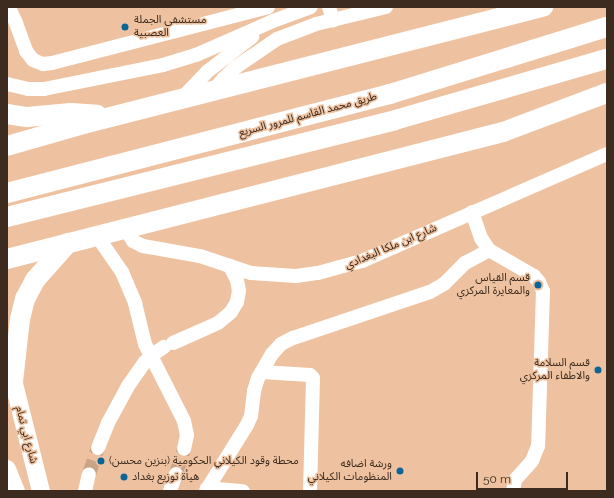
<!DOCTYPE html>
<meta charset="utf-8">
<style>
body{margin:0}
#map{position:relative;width:614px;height:498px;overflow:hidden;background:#eec2a0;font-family:Raleway,"Noto Sans Arabic",sans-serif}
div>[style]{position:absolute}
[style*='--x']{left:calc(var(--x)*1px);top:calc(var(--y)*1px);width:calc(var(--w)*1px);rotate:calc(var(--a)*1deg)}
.minor-tunnel>*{height:14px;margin-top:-7px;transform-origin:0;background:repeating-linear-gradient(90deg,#caa486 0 14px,transparent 0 21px)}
.minor>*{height:14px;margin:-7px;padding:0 7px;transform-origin:7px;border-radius:7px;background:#fff}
.major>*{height:18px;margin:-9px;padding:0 9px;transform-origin:9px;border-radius:9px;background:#fff}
.highway>*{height:20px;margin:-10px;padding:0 10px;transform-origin:10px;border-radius:10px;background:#fff}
.dots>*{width:11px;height:11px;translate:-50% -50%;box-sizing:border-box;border:2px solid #eec2a0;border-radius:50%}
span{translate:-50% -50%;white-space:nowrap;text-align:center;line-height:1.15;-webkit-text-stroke:3px #eec2a0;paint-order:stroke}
.poi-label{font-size:11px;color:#3c2b1e}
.left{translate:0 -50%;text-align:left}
.right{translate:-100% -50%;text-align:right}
.street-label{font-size:11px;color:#3c2b1e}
.frame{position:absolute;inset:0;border:8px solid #3c2b1e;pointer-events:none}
.scale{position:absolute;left:476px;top:472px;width:92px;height:18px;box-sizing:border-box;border:2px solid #3c2b1e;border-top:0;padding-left:5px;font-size:12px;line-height:14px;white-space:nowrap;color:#3c2b1e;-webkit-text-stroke:3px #eec2a0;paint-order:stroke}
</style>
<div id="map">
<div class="minor-tunnel">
<i style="--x:89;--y:474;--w:28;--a:-71"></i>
<i style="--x:176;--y:474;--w:26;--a:-72"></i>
</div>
<div class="minor">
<i style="--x:329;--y:7;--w:14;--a:73"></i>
<i style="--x:7;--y:8;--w:4;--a:34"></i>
<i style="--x:10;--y:10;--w:14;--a:65"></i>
<i style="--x:16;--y:23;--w:30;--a:70"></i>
<i style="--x:26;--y:51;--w:11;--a:52"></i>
<i style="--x:33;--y:60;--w:11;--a:22"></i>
<i style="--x:43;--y:64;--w:9;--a:-6"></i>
<i style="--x:52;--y:63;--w:223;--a:-14.5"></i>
<i style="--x:7;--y:84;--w:22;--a:13"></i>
<i style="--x:28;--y:89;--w:16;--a:0"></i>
<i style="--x:44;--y:89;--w:121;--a:-11.4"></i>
<i style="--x:163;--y:65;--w:34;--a:-17"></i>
<i style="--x:196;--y:55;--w:84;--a:-23.8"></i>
<i style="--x:273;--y:21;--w:40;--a:-20.2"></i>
<i style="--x:213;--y:91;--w:17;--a:-50"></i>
<i style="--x:224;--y:78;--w:16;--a:-43"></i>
<i style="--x:236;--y:67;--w:50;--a:-34.3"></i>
<i style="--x:277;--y:39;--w:42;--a:-21"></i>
<i style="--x:316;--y:24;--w:72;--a:-13.7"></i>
<i style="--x:180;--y:100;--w:40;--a:-46"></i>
<i style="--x:208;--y:71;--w:56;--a:-37.7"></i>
<i style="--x:472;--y:212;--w:28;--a:71"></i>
<i style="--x:481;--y:238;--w:14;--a:56"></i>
<i style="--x:489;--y:250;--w:52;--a:30"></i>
<i style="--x:534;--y:276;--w:8;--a:50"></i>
<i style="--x:539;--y:282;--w:10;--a:66"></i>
<i style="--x:543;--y:291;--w:155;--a:91.8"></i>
<i style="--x:538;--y:446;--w:16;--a:112"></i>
<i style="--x:532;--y:461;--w:25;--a:132"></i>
<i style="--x:515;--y:480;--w:11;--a:100"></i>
<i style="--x:125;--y:228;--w:15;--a:58"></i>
<i style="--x:133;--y:241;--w:11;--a:27"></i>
<i style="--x:143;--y:246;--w:58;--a:10"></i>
<i style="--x:200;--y:256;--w:54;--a:18.4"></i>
<i style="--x:251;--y:273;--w:45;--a:3.8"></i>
<i style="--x:296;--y:276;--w:22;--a:-8"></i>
<i style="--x:318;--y:273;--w:46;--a:-15.3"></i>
<i style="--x:362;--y:261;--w:267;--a:-23.6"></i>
<i style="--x:97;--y:236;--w:44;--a:55.2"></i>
<i style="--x:122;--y:272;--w:34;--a:67"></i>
<i style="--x:135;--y:303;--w:42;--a:76.3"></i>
<i style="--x:145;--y:344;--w:86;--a:63.1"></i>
<i style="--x:184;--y:421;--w:14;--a:78"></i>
<i style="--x:187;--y:435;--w:14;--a:102"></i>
<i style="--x:173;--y:343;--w:49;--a:-24"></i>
<i style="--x:218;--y:323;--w:17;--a:-40"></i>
<i style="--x:231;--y:312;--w:12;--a:-59"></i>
<i style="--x:237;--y:302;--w:11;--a:-80"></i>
<i style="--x:239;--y:291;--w:11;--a:-100"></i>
<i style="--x:237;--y:280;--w:16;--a:-117"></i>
<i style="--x:262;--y:372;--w:48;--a:3.6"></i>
<i style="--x:310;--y:375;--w:4;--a:45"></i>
<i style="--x:313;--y:378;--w:113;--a:91.5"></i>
<i style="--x:98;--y:448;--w:27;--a:-68"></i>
<i style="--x:108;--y:423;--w:42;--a:-61.6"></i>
<i style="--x:128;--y:386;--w:29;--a:-55"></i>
<i style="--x:145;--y:362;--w:8;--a:-45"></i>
<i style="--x:151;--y:356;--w:16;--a:-35"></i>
<i style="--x:207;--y:488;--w:36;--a:5"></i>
<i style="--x:85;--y:491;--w:17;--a:-77"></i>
<i style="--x:170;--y:491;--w:18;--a:-71"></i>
<i style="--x:206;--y:491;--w:78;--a:-58.2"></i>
<i style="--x:247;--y:425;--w:10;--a:-66"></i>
<i style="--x:251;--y:416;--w:25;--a:-83"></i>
<i style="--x:254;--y:391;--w:14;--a:-73"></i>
<i style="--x:258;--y:378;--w:28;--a:-60"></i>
<i style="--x:272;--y:354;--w:13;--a:-48"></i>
<i style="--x:281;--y:344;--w:13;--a:-27"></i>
<i style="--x:293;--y:338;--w:145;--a:-18.6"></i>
<i style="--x:430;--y:292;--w:16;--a:-30"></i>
<i style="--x:444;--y:284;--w:30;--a:-45"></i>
<i style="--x:465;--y:263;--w:27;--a:-28"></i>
</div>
<div class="major">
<i style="--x:10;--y:368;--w:127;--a:75.9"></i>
<i style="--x:7;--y:469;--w:24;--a:68"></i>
</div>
<div class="highway">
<i style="--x:7;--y:114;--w:20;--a:9"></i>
<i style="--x:27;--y:117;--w:44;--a:-5.2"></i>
<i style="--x:71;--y:113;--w:26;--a:4"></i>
<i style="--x:7;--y:146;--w:79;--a:-16.1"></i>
<i style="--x:83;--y:124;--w:475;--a:-14.3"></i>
<i style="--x:7;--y:193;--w:396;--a:-14.5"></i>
<i style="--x:390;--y:94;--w:227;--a:-17.2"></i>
<i style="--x:7;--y:217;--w:400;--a:-14"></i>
<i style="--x:395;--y:120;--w:221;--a:-16.1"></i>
<i style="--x:7;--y:259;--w:512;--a:-14.36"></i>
<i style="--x:503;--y:132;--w:111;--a:-20.6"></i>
<i style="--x:13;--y:382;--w:63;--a:-83.7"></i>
<i style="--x:20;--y:319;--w:21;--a:-76"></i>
<i style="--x:25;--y:299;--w:21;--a:-62"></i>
<i style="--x:35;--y:280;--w:50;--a:-48.3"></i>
</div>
<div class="dots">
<i style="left:125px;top:27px;background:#0b6696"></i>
<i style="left:538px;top:285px;background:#0b6696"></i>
<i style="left:598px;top:370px;background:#0b6696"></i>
<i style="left:101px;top:461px;background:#0b6696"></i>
<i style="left:400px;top:471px;background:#0b6696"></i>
<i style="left:124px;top:477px;background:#0b6696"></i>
</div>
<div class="poi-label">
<span class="left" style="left:134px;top:27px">مستشفى الجملة<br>العصبية</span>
<span class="right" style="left:530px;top:285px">قسم القياس<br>والمعايرة المركزي</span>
<span class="right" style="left:590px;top:370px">قسم السلامة<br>والاطفاء المركزي</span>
<span class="left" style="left:109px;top:461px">محطة وقود الكيلاني الحكومية (بنزين محسن)</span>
<span class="right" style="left:392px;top:471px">ورشة اضافه<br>المنظومات الكيلاني</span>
<span class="left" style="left:132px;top:477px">هيأة توزيع بغداد</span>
</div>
<div class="street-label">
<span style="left:308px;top:115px;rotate:-15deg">طريق محمد القاسم للمرور السريع</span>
<span style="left:391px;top:247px;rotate:-23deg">شارع ابن ملكا البغدادي</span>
<span style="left:26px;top:435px;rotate:75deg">شارع ابي تمام</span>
</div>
<div class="frame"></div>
<div class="scale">50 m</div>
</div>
